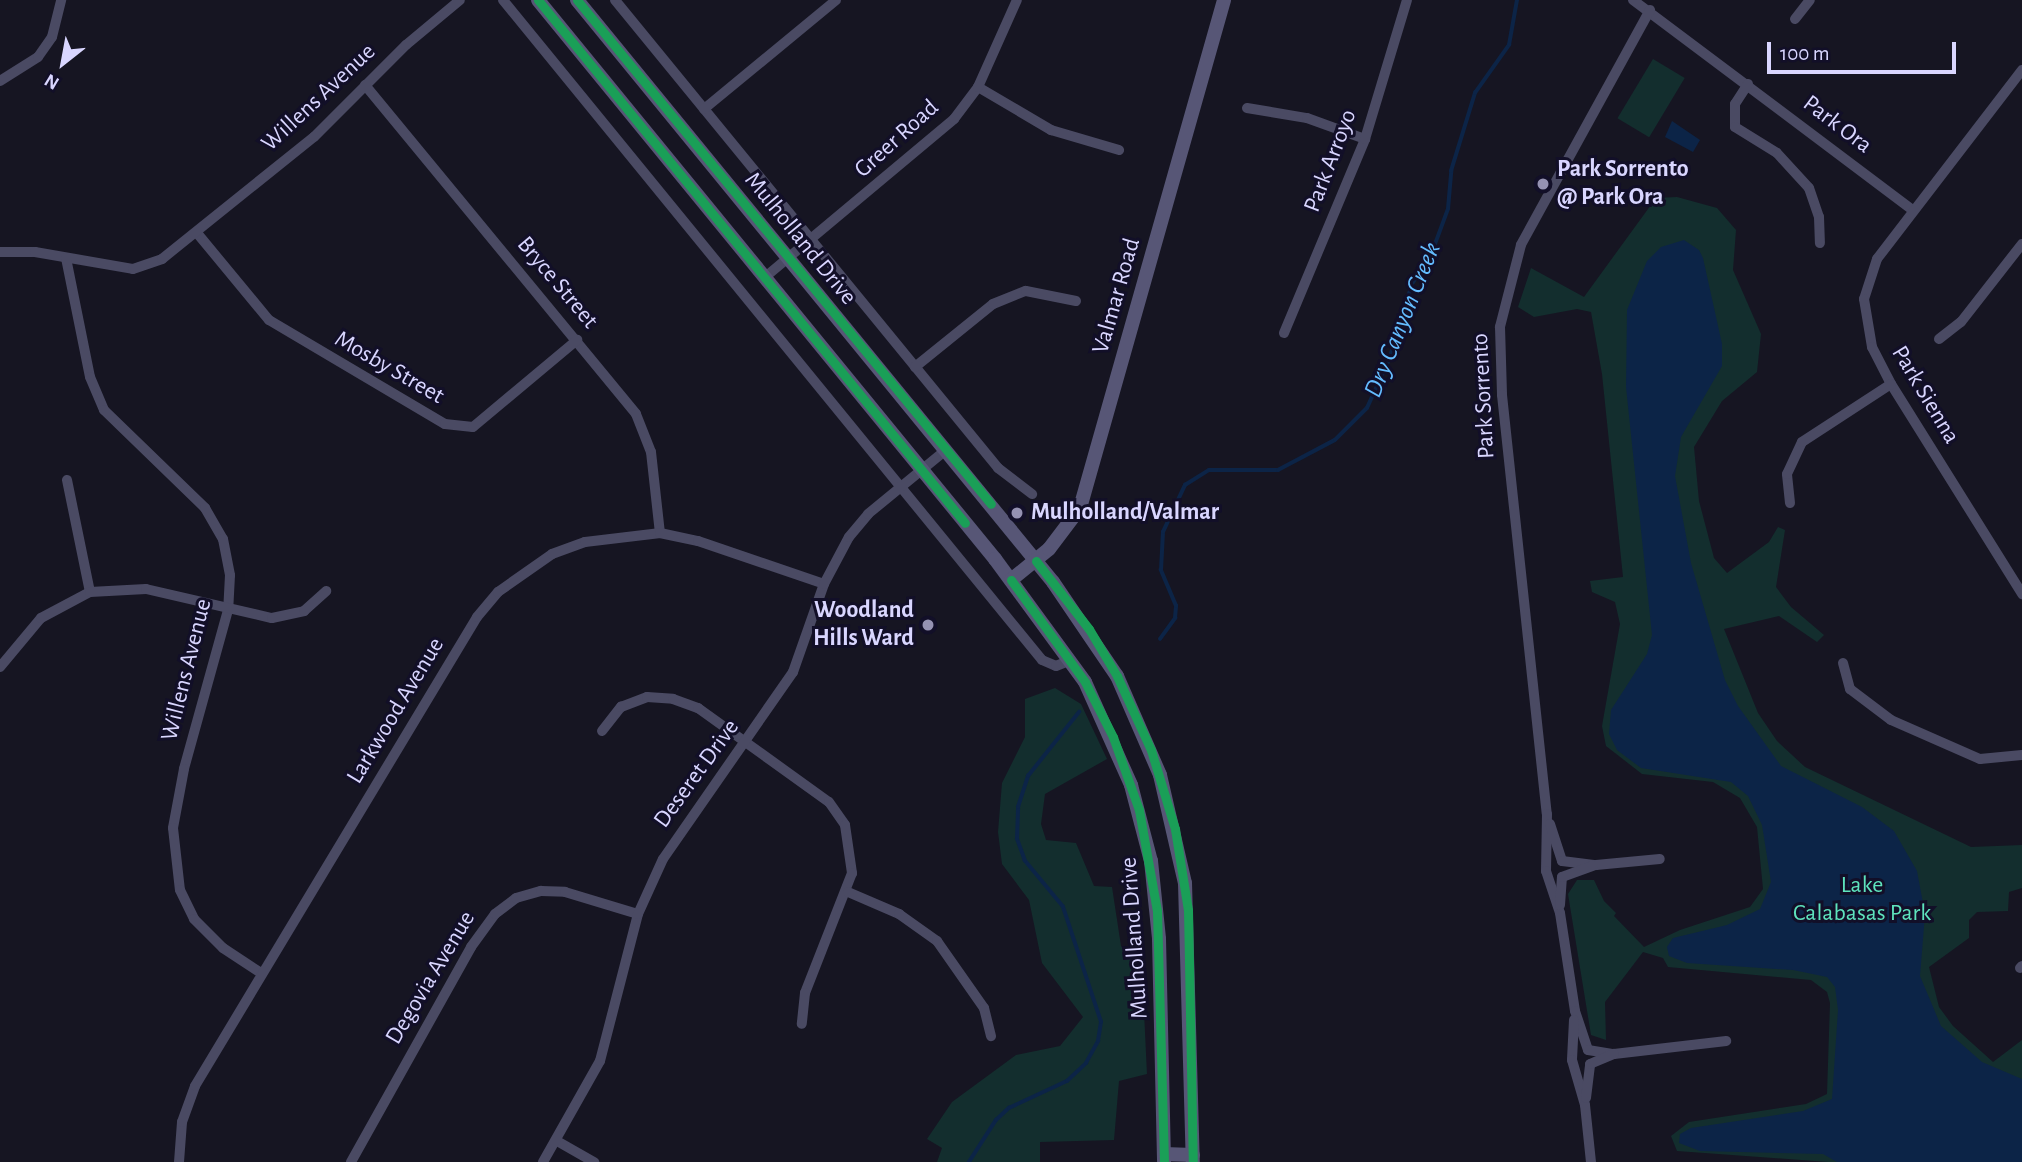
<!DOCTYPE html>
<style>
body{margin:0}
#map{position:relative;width:2022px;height:1162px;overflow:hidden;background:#161522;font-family:"Alegreya Sans",sans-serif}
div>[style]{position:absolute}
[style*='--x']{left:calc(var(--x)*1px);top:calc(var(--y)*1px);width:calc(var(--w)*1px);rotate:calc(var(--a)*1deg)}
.green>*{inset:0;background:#132e2e;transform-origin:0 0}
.water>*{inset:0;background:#0c2447}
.stream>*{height:3.5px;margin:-1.75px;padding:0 1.75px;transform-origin:1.75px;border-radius:1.75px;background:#0c2447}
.street>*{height:10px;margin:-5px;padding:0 5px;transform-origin:5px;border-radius:5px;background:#4a4a63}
.secondary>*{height:14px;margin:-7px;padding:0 7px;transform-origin:7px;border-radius:7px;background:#575676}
.cycleway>*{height:9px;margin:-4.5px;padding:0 4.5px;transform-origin:4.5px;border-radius:4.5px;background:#1a9f57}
.dots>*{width:19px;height:19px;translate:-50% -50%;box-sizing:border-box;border:4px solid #120f28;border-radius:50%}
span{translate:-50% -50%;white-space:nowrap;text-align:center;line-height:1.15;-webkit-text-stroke:6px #120f28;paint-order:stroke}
.street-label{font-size:24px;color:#d9d6ff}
.poi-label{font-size:24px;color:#d9d6ff;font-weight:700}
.left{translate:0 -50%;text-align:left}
.right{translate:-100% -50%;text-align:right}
.park-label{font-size:24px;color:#5ee3bd}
.water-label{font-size:26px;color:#64bcff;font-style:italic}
.north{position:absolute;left:28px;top:28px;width:70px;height:70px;-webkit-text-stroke:5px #120f28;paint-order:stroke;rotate:211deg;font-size:19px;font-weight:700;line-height:28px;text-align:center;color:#d9d6ff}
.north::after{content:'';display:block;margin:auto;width:24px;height:32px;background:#d9d6ff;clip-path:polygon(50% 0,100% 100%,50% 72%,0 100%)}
.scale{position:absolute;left:1767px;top:42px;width:189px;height:32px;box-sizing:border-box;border:4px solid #d9d6ff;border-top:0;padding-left:9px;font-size:21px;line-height:24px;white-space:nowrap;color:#d9d6ff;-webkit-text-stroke:5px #120f28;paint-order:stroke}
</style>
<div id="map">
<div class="green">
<i style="left:1653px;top:59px;width:37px;height:69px;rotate:31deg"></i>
<i style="clip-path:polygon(1677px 197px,1717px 208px,1736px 230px,1733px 270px,1761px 334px,1757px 372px,1722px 401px,1694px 447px,1699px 501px,1714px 558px,1727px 573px,1769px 542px,1778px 527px,1785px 530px,1776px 587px,1791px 607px,1824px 635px,1817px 642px,1779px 616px,1724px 629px,1758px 713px,1777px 741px,1805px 767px,1971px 847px,2022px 845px,2022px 888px,2009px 892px,2008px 911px,1977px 912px,1969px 920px,1969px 938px,1929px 967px,1939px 1007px,1953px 1026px,1993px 1062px,2022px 1040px,2022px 1162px,1828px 1162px,1677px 1151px,1671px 1136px,1689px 1122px,1806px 1104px,1827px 1094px,1830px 1003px,1827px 992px,1811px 980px,1668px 967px,1663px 958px,1643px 952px,1605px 1002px,1606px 1040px,1591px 1035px,1568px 894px,1577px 880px,1594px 880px,1604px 901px,1616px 913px,1614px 916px,1644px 947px,1680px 930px,1750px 907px,1763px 889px,1757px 827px,1740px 798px,1713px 782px,1642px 774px,1606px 746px,1602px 726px,1620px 624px,1615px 602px,1592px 592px,1590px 581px,1623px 577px,1602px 374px,1591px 312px,1577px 309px,1534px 317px,1518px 307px,1531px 268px,1584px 297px,1656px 198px)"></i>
<i style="clip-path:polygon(1055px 688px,1081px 704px,1107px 759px,1045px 794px,1041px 824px,1046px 840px,1076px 843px,1094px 886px,1112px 887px,1121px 946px,1142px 970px,1147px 1074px,1119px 1081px,1114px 1140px,1040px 1142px,1040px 1162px,937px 1162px,942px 1148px,927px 1139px,952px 1102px,1016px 1055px,1060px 1046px,1083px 1017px,1042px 963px,1029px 900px,1002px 864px,998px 832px,1002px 783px,1025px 737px,1025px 699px)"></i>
</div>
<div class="water">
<i style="clip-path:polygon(1672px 121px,1700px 140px,1693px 152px,1665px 137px)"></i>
<i style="clip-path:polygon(1684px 240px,1699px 250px,1703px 258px,1722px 344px,1722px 366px,1681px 437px,1675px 476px,1691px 563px,1725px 680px,1738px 706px,1781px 766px,1862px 807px,1894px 831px,1917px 871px,1925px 914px,1920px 976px,1941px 1026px,1982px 1062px,2022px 1079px,2022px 1162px,1837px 1162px,1823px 1154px,1700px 1151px,1679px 1143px,1680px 1134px,1691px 1128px,1803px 1111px,1832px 1099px,1838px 1010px,1835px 987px,1827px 977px,1793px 970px,1687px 963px,1669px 956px,1667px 947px,1673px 938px,1727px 925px,1760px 909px,1771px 882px,1762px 825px,1748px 796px,1731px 782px,1641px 768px,1617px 750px,1609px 734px,1611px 710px,1647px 654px,1652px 635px,1626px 387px,1627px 310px,1647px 261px,1661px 247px)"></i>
</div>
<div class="stream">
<i style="--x:1160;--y:639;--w:26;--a:-54"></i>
<i style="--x:1175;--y:618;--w:12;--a:-85"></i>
<i style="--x:1176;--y:606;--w:39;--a:-113"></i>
<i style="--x:1161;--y:570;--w:38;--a:-87"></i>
<i style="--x:1163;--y:532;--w:52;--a:-64.9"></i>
<i style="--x:1185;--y:485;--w:28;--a:-32"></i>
<i style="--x:1209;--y:470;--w:69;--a:0"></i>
<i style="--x:1278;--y:470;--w:64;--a:-27.8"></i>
<i style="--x:1335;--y:440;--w:45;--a:-45"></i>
<i style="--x:1367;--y:408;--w:53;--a:-65.4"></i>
<i style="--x:1389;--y:360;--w:79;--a:-73.2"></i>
<i style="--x:1412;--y:284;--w:35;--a:-57"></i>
<i style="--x:1431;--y:255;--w:49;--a:-69.7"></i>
<i style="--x:1448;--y:209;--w:38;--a:-85"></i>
<i style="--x:1451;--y:171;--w:82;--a:-72.9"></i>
<i style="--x:1475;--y:93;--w:59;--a:-54.7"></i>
<i style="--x:1509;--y:45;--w:46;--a:-79.9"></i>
<i style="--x:969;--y:1162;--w:50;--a:-57.3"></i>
<i style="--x:996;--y:1120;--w:18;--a:-43"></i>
<i style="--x:1009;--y:1108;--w:64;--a:-25"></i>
<i style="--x:1067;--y:1081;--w:26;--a:-43"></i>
<i style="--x:1086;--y:1063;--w:25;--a:-61"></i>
<i style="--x:1098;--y:1041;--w:19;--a:-81"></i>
<i style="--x:1101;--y:1022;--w:121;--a:-108.3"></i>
<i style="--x:1063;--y:907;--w:60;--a:-129.6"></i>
<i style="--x:1025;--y:861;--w:23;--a:-110"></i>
<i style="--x:1017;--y:839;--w:32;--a:-88"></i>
<i style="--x:1018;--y:807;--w:33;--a:-72"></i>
<i style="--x:1028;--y:776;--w:82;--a:-51.4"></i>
</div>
<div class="street">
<i style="--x:503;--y:0;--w:852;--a:50.76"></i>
<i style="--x:1042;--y:660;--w:15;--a:23"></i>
<i style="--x:1056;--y:666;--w:16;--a:-22"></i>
<i style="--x:615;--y:0;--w:605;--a:50.7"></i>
<i style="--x:998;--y:468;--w:43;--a:37.4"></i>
<i style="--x:1633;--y:0;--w:350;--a:36.9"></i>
<i style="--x:1650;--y:10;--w:268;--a:118.8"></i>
<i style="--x:1521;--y:245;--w:85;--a:104.4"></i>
<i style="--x:1500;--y:327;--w:68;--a:88.3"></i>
<i style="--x:1502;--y:395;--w:421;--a:83.9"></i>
<i style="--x:1547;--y:814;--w:57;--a:91"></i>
<i style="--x:1546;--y:871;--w:44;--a:71.6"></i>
<i style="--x:1560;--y:913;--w:99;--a:81.3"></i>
<i style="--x:1575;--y:1011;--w:41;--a:71.6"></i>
<i style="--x:1588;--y:1050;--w:26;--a:9"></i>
<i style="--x:1614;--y:1054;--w:113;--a:-6.6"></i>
<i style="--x:1795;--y:19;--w:24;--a:-52"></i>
<i style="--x:2022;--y:70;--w:238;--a:127.5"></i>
<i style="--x:1877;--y:259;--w:42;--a:108"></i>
<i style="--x:1864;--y:299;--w:49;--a:80.5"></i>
<i style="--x:1872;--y:347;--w:42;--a:62.8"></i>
<i style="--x:1891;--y:384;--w:248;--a:58"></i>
<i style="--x:0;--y:81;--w:45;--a:-32.3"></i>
<i style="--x:38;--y:57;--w:24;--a:-55"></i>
<i style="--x:52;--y:37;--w:38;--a:-76"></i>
<i style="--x:1748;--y:84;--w:24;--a:123"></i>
<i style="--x:1735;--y:104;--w:23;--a:90"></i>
<i style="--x:1735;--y:127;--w:49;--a:31.8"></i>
<i style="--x:1777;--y:153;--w:47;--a:47.6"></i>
<i style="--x:1809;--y:188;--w:31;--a:71"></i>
<i style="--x:1819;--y:217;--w:26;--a:88"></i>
<i style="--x:365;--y:85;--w:426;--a:50.5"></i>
<i style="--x:636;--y:414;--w:41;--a:68.5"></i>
<i style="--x:651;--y:452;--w:81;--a:83.7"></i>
<i style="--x:978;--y:87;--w:85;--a:30.5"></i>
<i style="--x:1051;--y:130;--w:71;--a:16.4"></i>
<i style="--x:1247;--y:108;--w:61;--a:9.5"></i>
<i style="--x:1307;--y:118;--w:62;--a:19.9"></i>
<i style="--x:704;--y:109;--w:171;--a:-39.5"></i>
<i style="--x:197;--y:233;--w:113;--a:50.4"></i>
<i style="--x:269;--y:320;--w:204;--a:30.6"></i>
<i style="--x:445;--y:424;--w:28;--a:6"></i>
<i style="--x:473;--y:427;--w:136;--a:-39.9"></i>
<i style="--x:0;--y:252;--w:35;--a:0"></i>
<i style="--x:35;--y:252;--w:99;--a:9.8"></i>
<i style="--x:133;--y:269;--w:31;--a:-19"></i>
<i style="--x:162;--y:259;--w:195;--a:-38.8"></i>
<i style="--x:314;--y:137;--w:130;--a:-45"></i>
<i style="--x:406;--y:45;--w:70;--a:-39.8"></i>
<i style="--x:66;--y:258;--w:121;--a:78.6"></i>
<i style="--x:90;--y:377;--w:36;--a:67"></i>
<i style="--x:104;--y:410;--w:141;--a:44.1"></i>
<i style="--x:205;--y:508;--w:36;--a:60"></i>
<i style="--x:223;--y:539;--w:37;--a:79"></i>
<i style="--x:230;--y:575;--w:35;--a:93"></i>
<i style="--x:228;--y:610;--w:165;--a:105.5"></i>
<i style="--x:184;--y:769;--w:60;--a:100.6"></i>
<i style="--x:173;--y:828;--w:62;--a:83.6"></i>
<i style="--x:180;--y:890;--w:32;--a:64"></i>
<i style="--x:194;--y:919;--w:41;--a:45"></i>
<i style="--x:223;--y:948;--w:45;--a:33.3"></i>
<i style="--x:764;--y:278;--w:248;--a:-39.9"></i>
<i style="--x:954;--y:119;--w:40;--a:-53"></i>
<i style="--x:978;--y:87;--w:95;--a:-65.9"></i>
<i style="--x:1284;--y:333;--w:210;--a:-67.3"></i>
<i style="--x:1365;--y:139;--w:145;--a:-73.2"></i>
<i style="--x:1939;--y:339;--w:28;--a:-38"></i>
<i style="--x:1961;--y:322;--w:99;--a:-52"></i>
<i style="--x:915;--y:367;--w:100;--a:-38.9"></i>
<i style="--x:993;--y:304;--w:35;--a:-22"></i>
<i style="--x:1026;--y:291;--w:51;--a:11.3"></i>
<i style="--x:67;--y:480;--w:114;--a:78.4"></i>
<i style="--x:1790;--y:503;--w:29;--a:-96"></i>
<i style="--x:1787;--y:474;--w:35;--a:-65"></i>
<i style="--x:1802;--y:442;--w:106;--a:-33.1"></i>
<i style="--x:1843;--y:663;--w:27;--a:75"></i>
<i style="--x:1850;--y:689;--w:51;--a:37.1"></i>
<i style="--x:1891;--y:720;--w:97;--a:23.7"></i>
<i style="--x:1980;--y:759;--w:42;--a:-5.4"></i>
<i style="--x:0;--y:667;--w:64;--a:-50.1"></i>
<i style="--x:41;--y:618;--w:55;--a:-28"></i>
<i style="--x:90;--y:592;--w:56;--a:-3.1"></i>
<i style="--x:146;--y:589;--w:129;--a:13"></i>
<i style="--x:272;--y:618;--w:33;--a:-12"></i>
<i style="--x:304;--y:611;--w:30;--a:-42"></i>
<i style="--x:602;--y:731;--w:31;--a:-52"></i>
<i style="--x:621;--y:707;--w:28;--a:-21"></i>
<i style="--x:647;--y:697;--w:26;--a:4"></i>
<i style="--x:673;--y:699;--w:27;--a:20"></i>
<i style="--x:698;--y:708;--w:161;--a:35.7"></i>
<i style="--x:829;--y:802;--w:28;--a:55"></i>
<i style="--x:845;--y:825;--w:49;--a:81.7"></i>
<i style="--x:852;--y:873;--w:129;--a:111.4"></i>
<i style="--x:805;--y:993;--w:31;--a:96"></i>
<i style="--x:1550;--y:824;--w:39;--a:72"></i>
<i style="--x:1562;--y:861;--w:34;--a:7"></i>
<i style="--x:1596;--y:865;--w:64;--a:-5.4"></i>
<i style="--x:848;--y:892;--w:56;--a:23.3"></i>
<i style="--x:899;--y:914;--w:47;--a:35.4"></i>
<i style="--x:937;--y:941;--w:82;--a:55"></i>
<i style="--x:984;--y:1008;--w:29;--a:76"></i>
<i style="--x:1560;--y:905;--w:28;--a:-86"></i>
<i style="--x:1562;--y:877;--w:33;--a:-20"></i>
<i style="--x:2020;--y:968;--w:3;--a:-45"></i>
<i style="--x:1574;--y:1020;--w:40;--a:92.9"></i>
<i style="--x:1572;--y:1060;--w:47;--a:73.9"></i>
<i style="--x:1585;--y:1105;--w:57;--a:84"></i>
<i style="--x:1586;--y:1098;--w:34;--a:-83"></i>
<i style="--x:1590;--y:1064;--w:26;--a:-23"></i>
<i style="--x:557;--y:1141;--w:43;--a:29.6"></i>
<i style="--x:179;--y:1162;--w:40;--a:-85.7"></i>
<i style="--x:182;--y:1122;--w:38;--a:-70"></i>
<i style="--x:195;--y:1086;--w:547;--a:-58.98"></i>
<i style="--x:477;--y:617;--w:33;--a:-50"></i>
<i style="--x:498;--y:592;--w:66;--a:-35.1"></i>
<i style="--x:552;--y:554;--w:35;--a:-20"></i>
<i style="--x:585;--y:542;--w:76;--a:-6.8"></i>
<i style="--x:660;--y:533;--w:39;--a:12"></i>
<i style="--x:698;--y:541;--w:133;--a:18.8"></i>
<i style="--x:351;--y:1162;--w:246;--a:-60.8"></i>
<i style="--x:471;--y:947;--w:41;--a:-54"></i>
<i style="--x:495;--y:914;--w:26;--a:-37"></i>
<i style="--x:516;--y:898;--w:26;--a:-16"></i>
<i style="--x:541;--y:891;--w:24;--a:2"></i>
<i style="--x:565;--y:892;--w:76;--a:16.8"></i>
<i style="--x:543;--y:1162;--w:116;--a:-60.6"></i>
<i style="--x:600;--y:1061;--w:152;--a:-75.5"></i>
<i style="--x:638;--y:914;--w:60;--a:-65.6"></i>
<i style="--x:663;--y:859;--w:228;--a:-55.2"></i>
<i style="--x:793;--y:672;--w:93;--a:-70.6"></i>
<i style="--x:824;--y:584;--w:53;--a:-62"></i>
<i style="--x:849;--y:537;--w:30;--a:-50"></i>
<i style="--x:868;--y:514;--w:101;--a:-39.4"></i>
</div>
<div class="secondary">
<i style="--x:538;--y:0;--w:722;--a:50.73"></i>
<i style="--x:995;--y:559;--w:152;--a:53.8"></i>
<i style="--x:1085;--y:682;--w:113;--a:65.9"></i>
<i style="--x:1131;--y:785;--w:79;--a:75.3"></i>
<i style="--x:1151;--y:861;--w:78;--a:84.1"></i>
<i style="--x:1159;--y:939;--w:223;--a:88.7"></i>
<i style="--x:577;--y:0;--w:752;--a:50.72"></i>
<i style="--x:1053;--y:582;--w:114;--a:55.8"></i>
<i style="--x:1117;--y:676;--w:108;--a:66.5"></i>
<i style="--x:1160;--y:775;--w:111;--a:77"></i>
<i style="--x:1185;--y:883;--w:279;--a:88.4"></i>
<i style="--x:1011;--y:580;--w:49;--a:-39.2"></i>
<i style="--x:1049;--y:549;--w:51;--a:-52.9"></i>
<i style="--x:1080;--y:508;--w:528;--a:-74.17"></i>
<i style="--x:1164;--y:1154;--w:29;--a:2"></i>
</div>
<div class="cycleway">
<i style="--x:538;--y:0;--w:675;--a:50.77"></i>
<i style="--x:577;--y:0;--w:652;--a:50.6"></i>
<i style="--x:1036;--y:561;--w:86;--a:52.1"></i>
<i style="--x:1089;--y:629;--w:55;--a:59.2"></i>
<i style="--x:1117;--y:676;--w:81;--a:65.3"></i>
<i style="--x:1151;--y:750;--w:83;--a:73.1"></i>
<i style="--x:1175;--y:829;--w:82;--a:80.9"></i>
<i style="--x:1188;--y:910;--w:252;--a:88.9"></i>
<i style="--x:1011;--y:580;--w:126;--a:54"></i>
<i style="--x:1085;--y:682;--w:62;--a:63"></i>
<i style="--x:1113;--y:737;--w:77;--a:70.4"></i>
<i style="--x:1139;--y:810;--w:103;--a:79.9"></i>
<i style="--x:1157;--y:911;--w:251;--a:88.4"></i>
</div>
<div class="dots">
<i style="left:1543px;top:184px;background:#9592b2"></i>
<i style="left:1017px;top:513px;background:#9592b2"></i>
<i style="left:928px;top:625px;background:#9592b2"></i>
</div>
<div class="street-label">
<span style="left:319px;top:98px;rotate:-43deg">Willens Avenue</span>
<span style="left:1837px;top:125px;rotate:37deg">Park Ora</span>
<span style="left:897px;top:139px;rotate:-42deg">Greer Road</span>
<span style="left:1331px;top:161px;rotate:-69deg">Park Arroyo</span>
<span style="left:800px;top:239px;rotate:51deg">Mulholland Drive</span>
<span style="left:557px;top:283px;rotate:50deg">Bryce Street</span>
<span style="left:1117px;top:296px;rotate:-74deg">Valmar Road</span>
<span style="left:389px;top:368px;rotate:30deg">Mosby Street</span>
<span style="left:1925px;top:395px;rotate:59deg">Park Sienna</span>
<span style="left:1484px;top:396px;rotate:-93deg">Park Sorrento</span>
<span style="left:187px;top:670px;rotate:-76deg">Willens Avenue</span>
<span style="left:396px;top:711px;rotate:-59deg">Larkwood Avenue</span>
<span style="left:697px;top:774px;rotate:-54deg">Deseret Drive</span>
<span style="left:1135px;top:938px;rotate:-94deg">Mulholland Drive</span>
<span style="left:431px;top:978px;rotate:-59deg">Degovia Avenue</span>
</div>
<div class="poi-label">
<span class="left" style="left:1557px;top:184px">Park Sorrento<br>@ Park Ora</span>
<span class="left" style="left:1031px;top:513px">Mulholland/Valmar</span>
<span class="right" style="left:914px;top:625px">Woodland<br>Hills Ward</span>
</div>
<div class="park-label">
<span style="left:1862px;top:900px">Lake<br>Calabasas Park</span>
</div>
<div class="water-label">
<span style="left:1403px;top:320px;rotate:-68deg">Dry Canyon Creek</span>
</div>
<div class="north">N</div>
<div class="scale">100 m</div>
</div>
